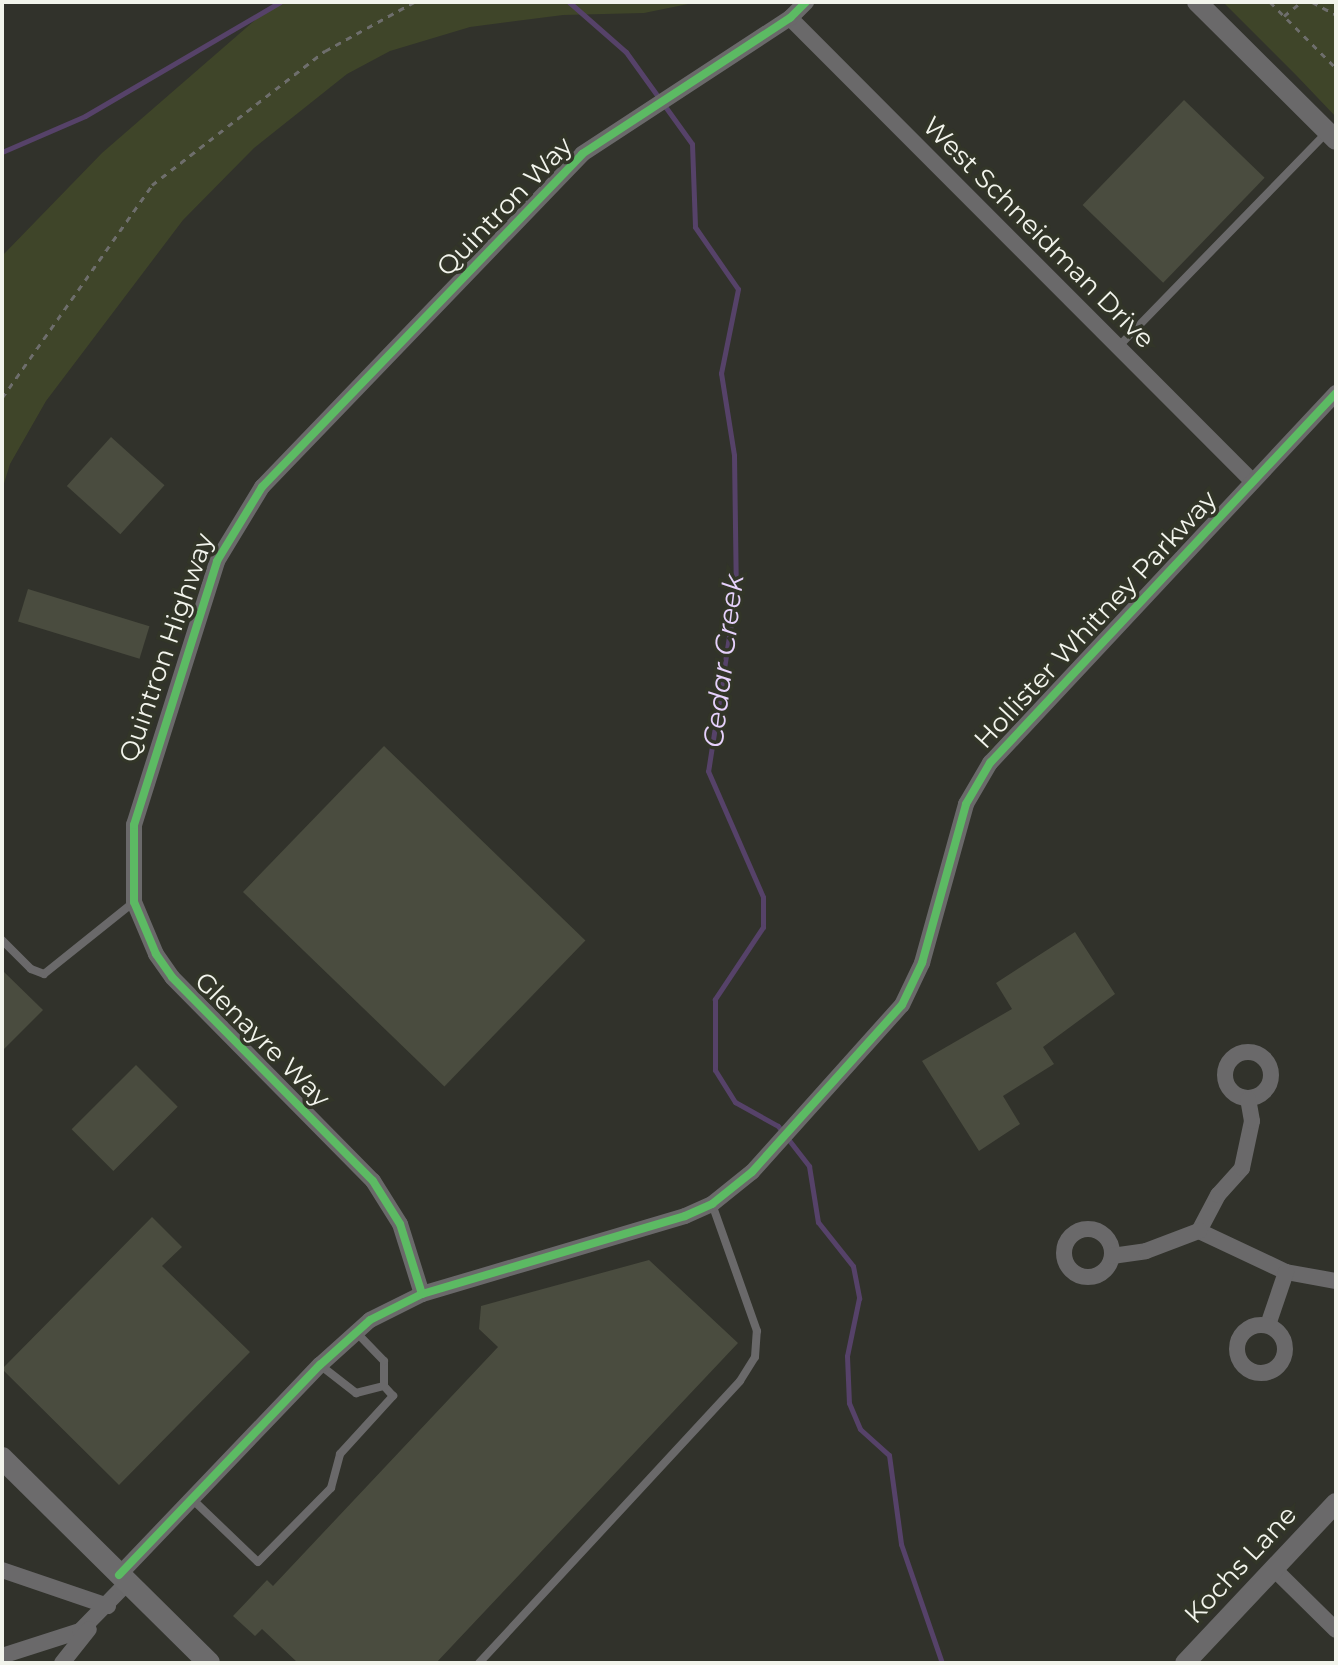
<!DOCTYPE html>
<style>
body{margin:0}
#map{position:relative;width:1338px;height:1665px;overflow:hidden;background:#31322b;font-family:Montserrat,sans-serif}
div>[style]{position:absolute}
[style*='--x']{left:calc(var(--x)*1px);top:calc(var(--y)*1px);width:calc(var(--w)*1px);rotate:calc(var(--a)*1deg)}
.green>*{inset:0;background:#3f4529}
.stream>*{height:5px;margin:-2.5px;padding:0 2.5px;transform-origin:2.5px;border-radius:2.5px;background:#564269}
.building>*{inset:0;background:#4a4c3f;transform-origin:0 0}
.path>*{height:3px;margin-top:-1.5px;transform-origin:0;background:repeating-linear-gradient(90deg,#6e6e6c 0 6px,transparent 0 12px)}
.service>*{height:8px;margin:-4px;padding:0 4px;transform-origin:4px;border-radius:4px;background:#6a696a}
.minor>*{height:16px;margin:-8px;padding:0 8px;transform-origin:8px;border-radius:8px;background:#6a696a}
.minor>.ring{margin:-8px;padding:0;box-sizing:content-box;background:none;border:16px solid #6a696a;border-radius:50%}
.tertiary>*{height:20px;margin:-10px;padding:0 10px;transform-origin:10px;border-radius:10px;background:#6a696a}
.secondary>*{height:22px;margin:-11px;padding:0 11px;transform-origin:11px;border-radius:11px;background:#6c6b6c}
.cycleway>*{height:8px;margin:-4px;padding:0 4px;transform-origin:4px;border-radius:4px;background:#5cba63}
span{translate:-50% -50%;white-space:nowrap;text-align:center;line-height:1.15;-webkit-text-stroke:7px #323528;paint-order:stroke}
.street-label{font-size:26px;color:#f2f4ec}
.water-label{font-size:28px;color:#e6d1fc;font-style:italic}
.frame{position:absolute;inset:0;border:4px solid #f2f4ec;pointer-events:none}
</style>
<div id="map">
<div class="green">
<i style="clip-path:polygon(276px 2px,698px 2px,644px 13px,563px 15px,470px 27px,390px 51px,347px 74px,254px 148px,183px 220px,46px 401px,10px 464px,2px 490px,2px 256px,102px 153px)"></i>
<i style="clip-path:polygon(1223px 2px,1336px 2px,1336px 117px,1296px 75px)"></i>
</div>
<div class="stream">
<i style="--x:569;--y:2;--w:76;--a:41.3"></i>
<i style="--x:626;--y:52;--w:113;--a:54.3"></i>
<i style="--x:692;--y:144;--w:83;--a:87.9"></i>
<i style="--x:695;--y:227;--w:75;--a:55.3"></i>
<i style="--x:738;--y:289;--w:86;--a:101.4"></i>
<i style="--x:721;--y:373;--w:83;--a:81"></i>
<i style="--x:734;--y:455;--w:136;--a:89.2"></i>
<i style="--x:736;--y:591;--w:182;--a:98.8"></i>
<i style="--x:708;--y:771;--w:137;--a:66.4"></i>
<i style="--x:763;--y:897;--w:30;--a:90"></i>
<i style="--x:763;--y:927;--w:87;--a:123.7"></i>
<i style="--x:715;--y:999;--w:71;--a:90"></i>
<i style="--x:715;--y:1070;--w:38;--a:58"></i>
<i style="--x:735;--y:1102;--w:49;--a:29.2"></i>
<i style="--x:778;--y:1126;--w:51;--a:52.2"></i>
<i style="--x:809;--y:1166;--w:57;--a:80.9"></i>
<i style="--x:818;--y:1222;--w:56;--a:51.5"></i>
<i style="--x:853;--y:1266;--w:33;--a:79"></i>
<i style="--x:859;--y:1298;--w:59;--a:101.7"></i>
<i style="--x:847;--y:1356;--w:47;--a:87.6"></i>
<i style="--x:849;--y:1403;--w:28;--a:67"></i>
<i style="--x:860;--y:1429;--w:39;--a:42"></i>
<i style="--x:889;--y:1455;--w:90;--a:82.3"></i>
<i style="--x:901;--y:1544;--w:126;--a:71"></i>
<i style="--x:2;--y:152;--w:90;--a:-23.4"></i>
<i style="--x:85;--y:116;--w:226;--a:-30.3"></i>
</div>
<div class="building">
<i style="left:1184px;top:100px;width:112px;height:146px;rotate:44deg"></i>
<i style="left:111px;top:437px;width:72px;height:66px;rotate:42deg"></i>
<i style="left:28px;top:589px;width:127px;height:34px;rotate:17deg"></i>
<i style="left:384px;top:746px;width:280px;height:203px;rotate:44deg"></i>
<i style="clip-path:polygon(1075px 932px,1115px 994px,1043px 1047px,1054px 1064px,1003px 1096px,1020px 1124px,979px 1151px,922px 1061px,1012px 1009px,996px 983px)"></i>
<i style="clip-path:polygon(2px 970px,43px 1010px,2px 1051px)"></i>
<i style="left:136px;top:1065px;width:59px;height:91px;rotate:45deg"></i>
<i style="clip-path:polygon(152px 1217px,182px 1247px,162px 1266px,250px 1352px,119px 1485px,2px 1369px)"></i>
<i style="clip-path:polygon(649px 1260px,738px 1343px,436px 1663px,298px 1663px,262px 1629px,255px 1636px,233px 1616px,267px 1580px,273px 1586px,498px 1347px,479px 1329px,481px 1306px)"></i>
</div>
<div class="path">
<i style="--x:1270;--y:2;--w:93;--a:45"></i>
<i style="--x:1312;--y:2;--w:27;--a:28"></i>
<i style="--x:1284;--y:16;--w:22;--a:-39"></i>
<i style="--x:2;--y:398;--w:261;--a:-54.8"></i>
<i style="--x:152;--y:185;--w:219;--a:-37.8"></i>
<i style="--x:325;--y:51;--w:102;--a:-28.8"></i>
</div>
<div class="service">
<i style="--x:1118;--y:347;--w:300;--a:-45.8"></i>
<i style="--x:2;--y:940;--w:41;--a:45"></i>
<i style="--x:31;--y:969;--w:14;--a:21"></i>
<i style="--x:44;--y:974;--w:115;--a:-38.7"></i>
<i style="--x:320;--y:1365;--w:46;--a:37.9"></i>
<i style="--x:356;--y:1393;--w:29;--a:-14"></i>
<i style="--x:192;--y:1499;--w:91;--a:43.7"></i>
<i style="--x:258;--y:1562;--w:104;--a:-45.4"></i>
<i style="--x:331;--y:1488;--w:35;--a:-75"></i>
<i style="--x:340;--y:1454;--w:79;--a:-47.6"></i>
<i style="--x:393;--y:1396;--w:13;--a:-132"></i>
<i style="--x:384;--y:1386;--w:25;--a:-90"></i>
<i style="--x:384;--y:1361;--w:40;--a:-134"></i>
<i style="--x:479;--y:1663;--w:384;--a:-47.2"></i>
<i style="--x:740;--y:1381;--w:28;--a:-58"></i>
<i style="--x:755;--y:1357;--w:26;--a:-86"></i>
<i style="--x:757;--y:1331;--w:135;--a:-109.5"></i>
</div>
<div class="minor">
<i style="--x:790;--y:18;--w:654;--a:45.06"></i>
<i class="ring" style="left:1225px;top:1052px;width:30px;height:30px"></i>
<i class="ring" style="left:1064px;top:1229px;width:32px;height:32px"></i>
<i style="--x:1199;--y:1231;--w:96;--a:25.2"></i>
<i style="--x:1286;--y:1272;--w:51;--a:10.2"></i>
<i style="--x:1199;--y:1231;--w:41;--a:-62.2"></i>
<i style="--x:1218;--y:1195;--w:36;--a:-48"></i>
<i style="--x:1242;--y:1168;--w:48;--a:-78"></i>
<i style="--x:1252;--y:1121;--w:22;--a:-100"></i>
<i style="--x:1112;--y:1256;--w:34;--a:-8"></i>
<i style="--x:1146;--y:1251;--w:57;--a:-20.7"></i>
<i style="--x:422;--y:1294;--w:73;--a:-107.4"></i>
<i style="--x:400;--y:1224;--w:51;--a:-122.1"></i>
<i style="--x:373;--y:1181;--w:286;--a:-134.6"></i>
<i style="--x:172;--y:977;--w:28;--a:-125"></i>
<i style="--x:156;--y:954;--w:56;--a:-112.9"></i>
<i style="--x:134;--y:902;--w:77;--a:-90"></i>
<i style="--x:134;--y:825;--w:277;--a:-72.5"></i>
<i style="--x:217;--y:561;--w:87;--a:-58.7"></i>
<i style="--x:262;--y:487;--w:462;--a:-46.1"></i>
<i style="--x:582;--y:154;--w:249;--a:-33.2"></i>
<i style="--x:790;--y:18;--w:23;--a:-45"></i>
<i style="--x:1268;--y:1325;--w:56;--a:-71.2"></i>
<i class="ring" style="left:1237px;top:1325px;width:32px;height:32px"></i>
<i style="--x:1273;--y:1568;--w:88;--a:44.5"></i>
<i style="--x:2;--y:1570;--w:112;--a:18.8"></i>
<i style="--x:119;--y:1575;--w:291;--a:-46.3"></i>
<i style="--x:320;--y:1365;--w:67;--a:-42"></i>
<i style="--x:370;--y:1320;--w:58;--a:-26.6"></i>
<i style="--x:422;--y:1294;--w:274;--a:-16.5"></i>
<i style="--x:685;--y:1216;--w:30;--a:-24"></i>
<i style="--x:712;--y:1204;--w:51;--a:-38.7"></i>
<i style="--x:752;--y:1172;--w:224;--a:-48.1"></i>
<i style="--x:902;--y:1005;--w:47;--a:-64.5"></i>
<i style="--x:922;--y:963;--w:165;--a:-74.5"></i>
<i style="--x:966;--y:804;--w:48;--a:-59.7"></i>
<i style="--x:990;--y:763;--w:507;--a:-46.92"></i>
<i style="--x:2;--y:1656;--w:82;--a:-17.8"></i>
<i style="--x:80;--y:1631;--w:67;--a:-45.6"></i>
<i style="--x:62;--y:1663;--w:43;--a:-51.5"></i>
</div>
<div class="tertiary">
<i style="--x:1197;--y:2;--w:196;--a:44.8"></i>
<i style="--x:1185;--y:1663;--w:220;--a:-46.7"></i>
</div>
<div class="secondary">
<i style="--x:2;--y:1458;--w:291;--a:44.7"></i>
</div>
<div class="cycleway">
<i style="--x:422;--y:1294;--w:73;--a:-107.4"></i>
<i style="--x:400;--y:1224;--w:51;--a:-122.1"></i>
<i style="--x:373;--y:1181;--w:286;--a:-134.6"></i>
<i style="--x:172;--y:977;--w:28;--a:-125"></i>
<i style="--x:156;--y:954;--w:56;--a:-112.9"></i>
<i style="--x:134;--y:902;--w:77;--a:-90"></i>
<i style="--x:134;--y:825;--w:277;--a:-72.5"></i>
<i style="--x:217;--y:561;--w:87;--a:-58.7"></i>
<i style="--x:262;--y:487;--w:462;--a:-46.1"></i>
<i style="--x:582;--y:154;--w:249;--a:-33.2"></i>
<i style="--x:790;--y:18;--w:23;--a:-45"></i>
<i style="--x:119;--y:1575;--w:291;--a:-46.3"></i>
<i style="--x:320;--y:1365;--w:67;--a:-42"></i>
<i style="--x:370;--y:1320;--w:58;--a:-26.6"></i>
<i style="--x:422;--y:1294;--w:274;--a:-16.5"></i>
<i style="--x:685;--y:1216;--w:30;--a:-24"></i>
<i style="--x:712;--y:1204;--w:51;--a:-38.7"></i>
<i style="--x:752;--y:1172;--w:224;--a:-48.1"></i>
<i style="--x:902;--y:1005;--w:47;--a:-64.5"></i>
<i style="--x:922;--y:963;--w:165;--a:-74.5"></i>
<i style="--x:966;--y:804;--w:48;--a:-59.7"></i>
<i style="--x:990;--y:763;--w:507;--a:-46.92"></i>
</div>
<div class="street-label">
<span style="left:505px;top:207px;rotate:-46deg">Quintron Way</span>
<span style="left:1038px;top:233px;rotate:45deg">West Schneidman Drive</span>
<span style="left:1096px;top:620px;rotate:-47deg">Hollister Whitney Parkway</span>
<span style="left:167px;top:648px;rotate:-71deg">Quintron Highway</span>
<span style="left:262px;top:1040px;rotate:45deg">Glenayre Way</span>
<span style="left:1241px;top:1565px;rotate:-47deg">Kochs Lane</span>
</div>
<div class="water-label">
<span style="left:723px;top:661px;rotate:-83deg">Cedar Creek</span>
</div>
<div class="frame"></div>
</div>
